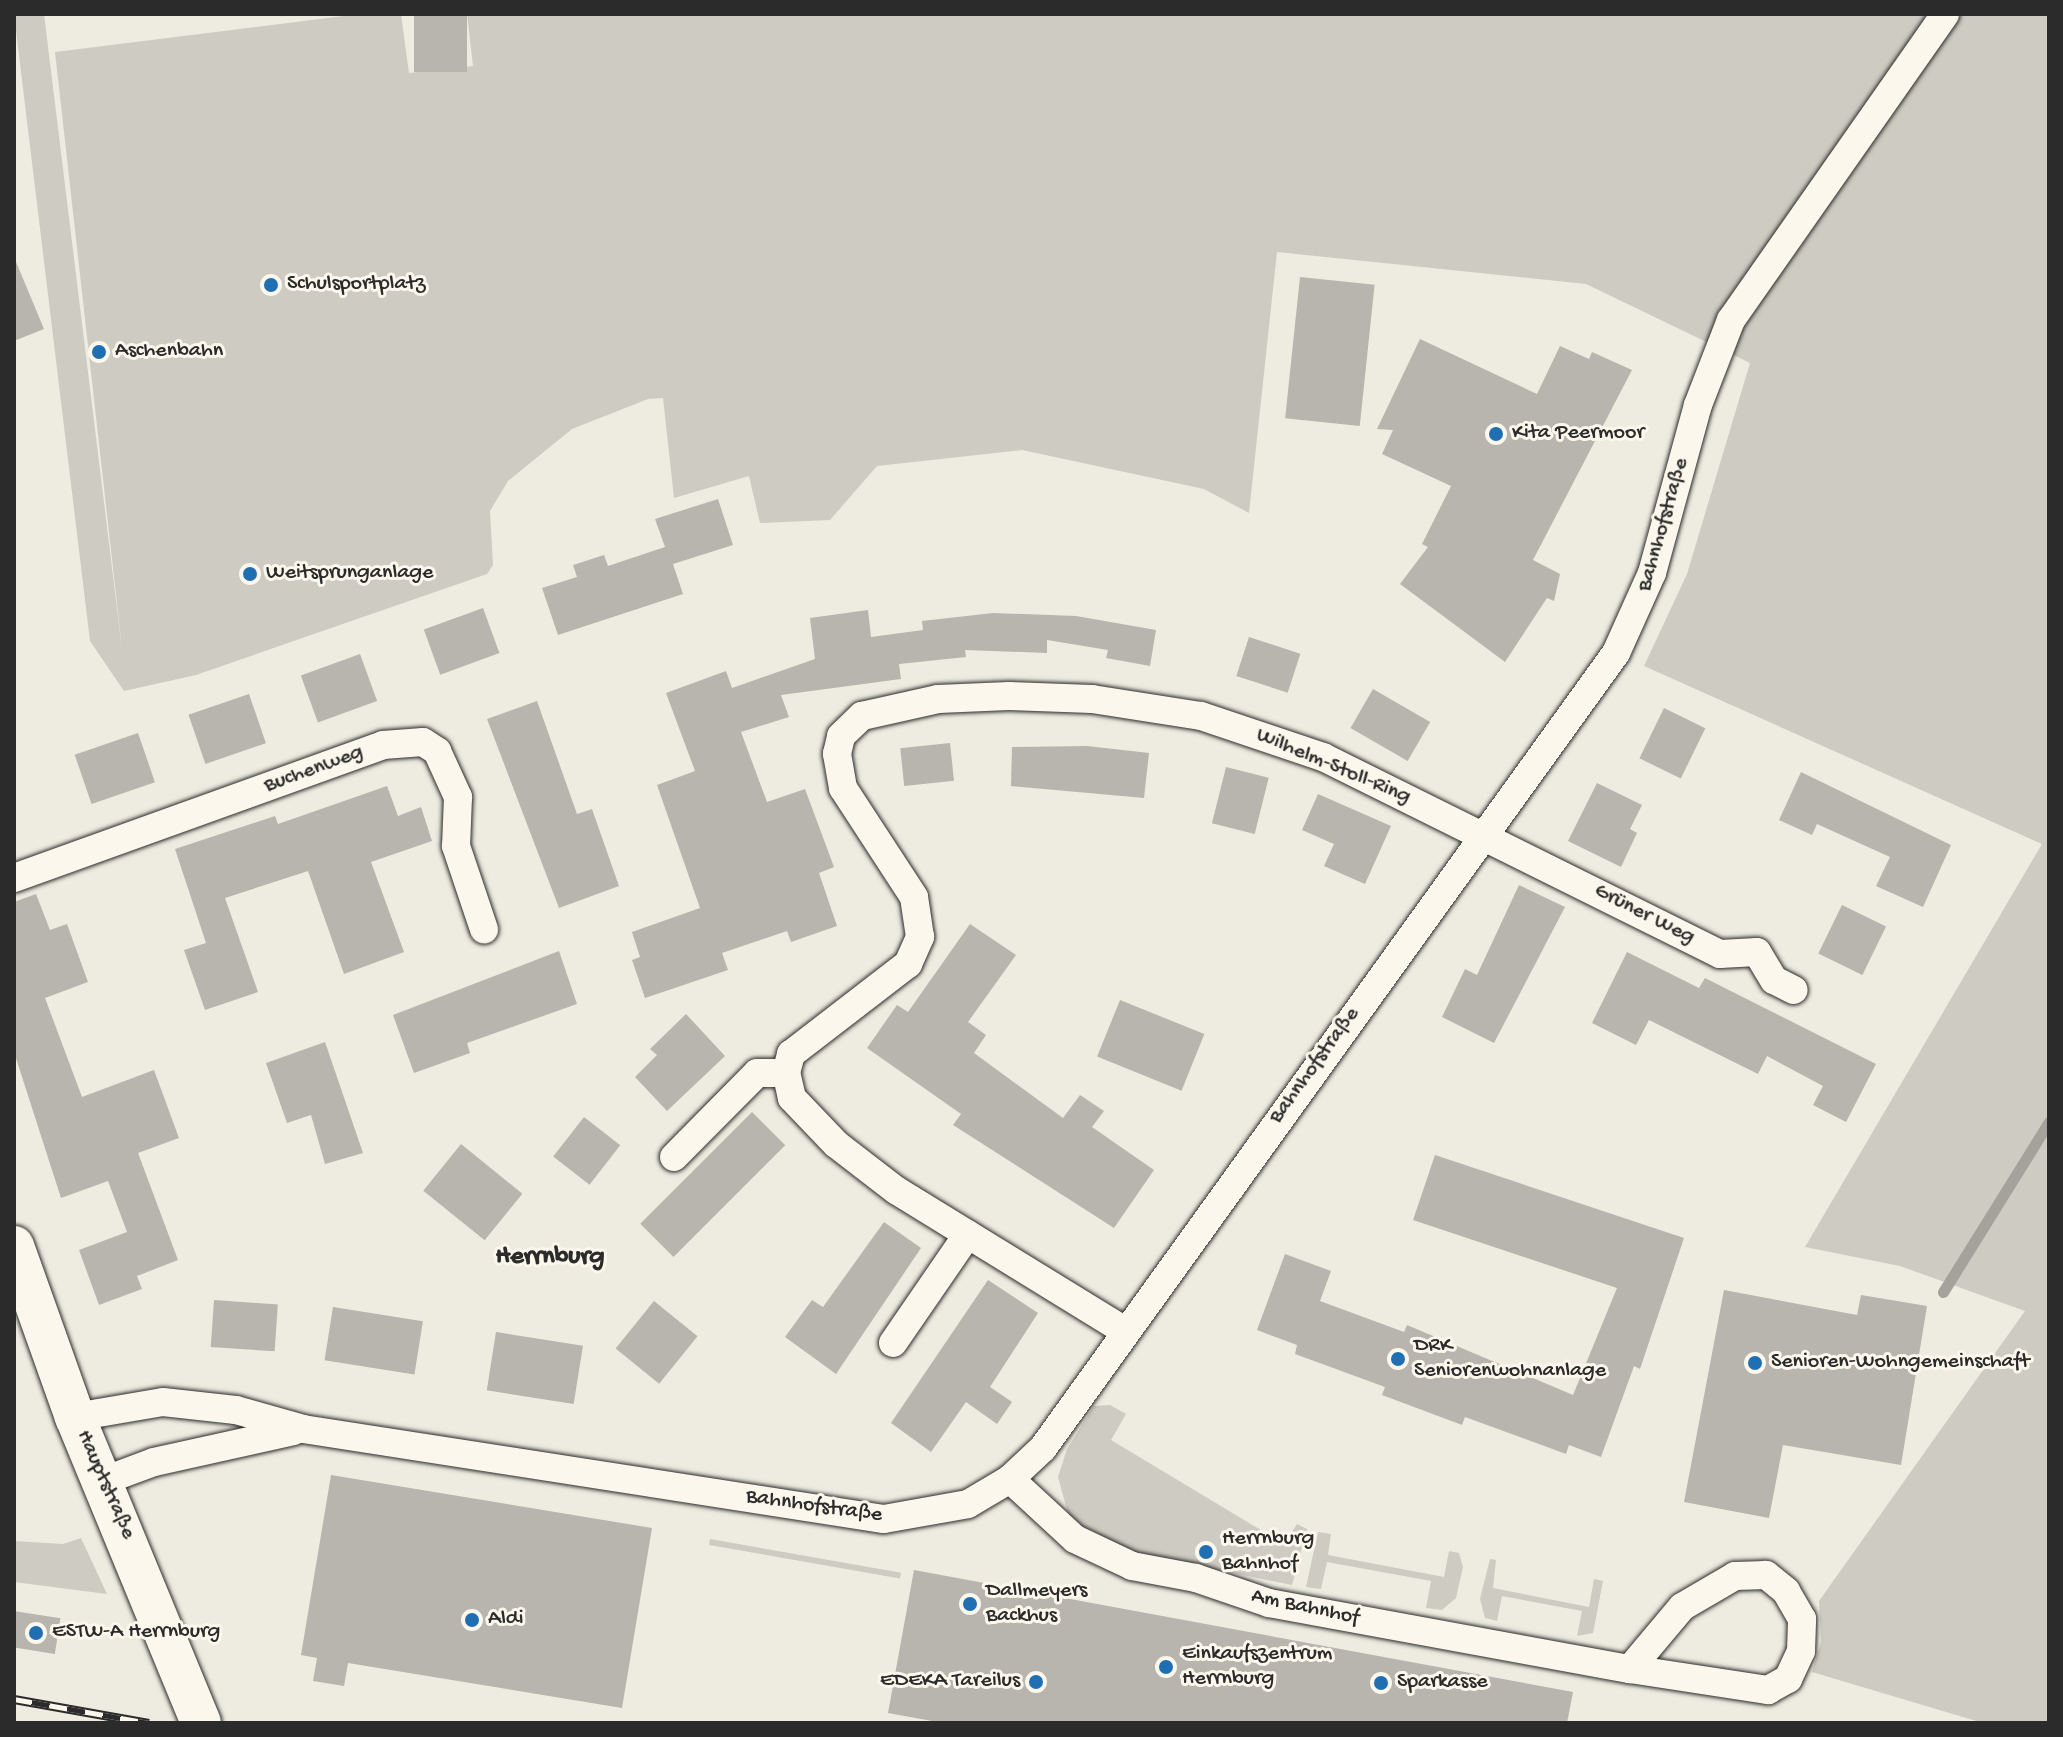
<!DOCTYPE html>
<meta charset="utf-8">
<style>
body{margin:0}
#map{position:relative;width:2063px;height:1737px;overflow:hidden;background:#eeebe0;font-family:"Gochi Hand",sans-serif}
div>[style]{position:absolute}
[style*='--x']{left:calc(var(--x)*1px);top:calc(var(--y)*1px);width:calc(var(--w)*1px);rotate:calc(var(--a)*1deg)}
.green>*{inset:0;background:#cecbc2;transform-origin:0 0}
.stream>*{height:11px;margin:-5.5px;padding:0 5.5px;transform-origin:5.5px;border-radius:5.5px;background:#a4a29a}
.building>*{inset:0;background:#b8b5ae;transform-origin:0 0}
.roads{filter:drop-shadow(0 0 2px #2b2b2b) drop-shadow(0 0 2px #2b2b2b)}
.minor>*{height:28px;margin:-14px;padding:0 14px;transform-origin:14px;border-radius:14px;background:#fbf7ec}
.secondary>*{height:40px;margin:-20px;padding:0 20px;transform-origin:20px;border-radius:20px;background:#fbf7ec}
.rail>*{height:9px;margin-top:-4.5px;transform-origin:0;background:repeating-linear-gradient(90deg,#fbf7ec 0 18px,#2b2b2b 0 36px);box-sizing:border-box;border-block:2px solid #2b2b2b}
.dots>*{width:22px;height:22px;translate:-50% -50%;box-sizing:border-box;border:4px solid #fbf7ec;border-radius:50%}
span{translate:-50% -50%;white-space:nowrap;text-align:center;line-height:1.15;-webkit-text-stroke:6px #fbf7ec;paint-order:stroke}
.poi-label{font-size:22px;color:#2b2b2b}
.left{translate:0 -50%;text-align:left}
.right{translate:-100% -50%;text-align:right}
.street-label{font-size:22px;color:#2b2b2b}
.quarter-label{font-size:26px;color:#2b2b2b;font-weight:700}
.frame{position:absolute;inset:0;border:16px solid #2b2b2b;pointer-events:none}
</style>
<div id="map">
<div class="green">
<i style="clip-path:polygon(14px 14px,44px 14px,123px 657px,55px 52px,360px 14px,401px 14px,409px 73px,473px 66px,467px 14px,2049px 14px,2049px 1723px,1983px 1723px,1812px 1672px,1821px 1642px,1819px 1601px,2025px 1311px,1900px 1266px,1805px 1247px,2042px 844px,1644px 666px,1687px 574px,1750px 363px,1586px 284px,1277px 252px,1249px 513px,1204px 489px,1022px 450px,877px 466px,830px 520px,760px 523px,749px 476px,674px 498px,663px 398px,648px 399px,572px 429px,508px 481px,490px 511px,493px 565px,487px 574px,196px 675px,124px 691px,90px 641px)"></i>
<i style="clip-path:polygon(1110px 1405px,1126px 1414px,1111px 1440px,1284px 1544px,1297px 1524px,1307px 1529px,1292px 1585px,1134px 1553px,1093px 1536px,1069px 1517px,1058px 1477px,1067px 1449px,1094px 1406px)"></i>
<i style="clip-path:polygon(1318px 1532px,1331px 1534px,1328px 1555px,1444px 1577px,1449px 1551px,1459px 1553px,1463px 1567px,1456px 1598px,1442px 1610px,1426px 1608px,1431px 1581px,1327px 1562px,1321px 1589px,1306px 1587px)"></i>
<i style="clip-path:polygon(81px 1538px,107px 1594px,14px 1582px,14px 1541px,63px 1544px)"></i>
<i style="left:710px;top:1539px;width:194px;height:6px;rotate:10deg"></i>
<i style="clip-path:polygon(1490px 1559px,1496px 1560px,1493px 1588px,1589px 1607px,1594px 1579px,1603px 1581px,1593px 1633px,1577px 1636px,1582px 1611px,1502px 1596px,1497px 1621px,1485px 1618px,1480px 1599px)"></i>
</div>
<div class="stream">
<i style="--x:1943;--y:1292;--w:200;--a:-58.1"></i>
</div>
<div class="building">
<i style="left:414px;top:14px;width:53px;height:58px"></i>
<i style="clip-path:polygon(14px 257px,44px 329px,14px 341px)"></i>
<i style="left:1300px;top:277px;width:75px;height:142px;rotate:6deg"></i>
<i style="clip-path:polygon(1420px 339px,1537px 394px,1560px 346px,1589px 359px,1592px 352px,1632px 370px,1533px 560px,1560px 574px,1554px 601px,1547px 598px,1505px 662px,1400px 584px,1428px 547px,1422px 544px,1451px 486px,1382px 454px,1393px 430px,1377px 429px)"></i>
<i style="clip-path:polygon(718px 499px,733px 545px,673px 564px,683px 594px,558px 635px,542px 588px,577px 577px,573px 565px,604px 555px,608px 566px,665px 547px,655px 519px)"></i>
<i style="left:483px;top:608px;width:48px;height:63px;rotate:70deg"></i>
<i style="clip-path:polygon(868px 610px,871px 637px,923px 630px,922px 621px,993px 613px,1076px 616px,1156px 630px,1150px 666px,1106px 658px,1108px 650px,1047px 640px,1047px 653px,965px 650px,966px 657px,899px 664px,901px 679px,781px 695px,789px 717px,741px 732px,767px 802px,805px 789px,834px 867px,819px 873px,837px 926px,791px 942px,787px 931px,722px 953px,728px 970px,645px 998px,632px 960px,640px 957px,632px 932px,700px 908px,657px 785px,695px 771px,666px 693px,726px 671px,732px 688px,815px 659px,810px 618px)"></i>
<i style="left:1249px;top:637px;width:54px;height:41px;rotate:18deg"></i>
<i style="left:360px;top:654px;width:50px;height:63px;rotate:70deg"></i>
<i style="left:1373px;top:689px;width:66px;height:45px;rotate:30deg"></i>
<i style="left:249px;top:694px;width:52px;height:64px;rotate:71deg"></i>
<i style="clip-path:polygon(537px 701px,577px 814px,592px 809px,619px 886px,559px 908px,487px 719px)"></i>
<i style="left:1664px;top:708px;width:46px;height:56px;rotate:26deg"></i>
<i style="left:138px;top:733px;width:52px;height:67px;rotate:71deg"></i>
<i style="left:950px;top:743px;width:38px;height:50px;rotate:84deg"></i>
<i style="clip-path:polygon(1087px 746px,1149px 753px,1144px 798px,1011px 786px,1012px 747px)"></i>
<i style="left:1226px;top:767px;width:44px;height:58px;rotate:14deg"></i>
<i style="clip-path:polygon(1801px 772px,1951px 845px,1923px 907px,1876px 886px,1890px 857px,1817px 824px,1812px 835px,1779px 820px)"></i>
<i style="clip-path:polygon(1597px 783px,1642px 805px,1630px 829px,1637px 833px,1621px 867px,1568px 841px)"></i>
<i style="clip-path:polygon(387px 786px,398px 816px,421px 807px,432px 841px,371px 862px,404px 952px,344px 974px,308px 871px,225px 898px,258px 992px,205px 1010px,184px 950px,206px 943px,175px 849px,275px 816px,278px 824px)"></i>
<i style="clip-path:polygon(1318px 794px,1391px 826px,1365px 884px,1324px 866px,1334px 844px,1302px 830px)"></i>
<i style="clip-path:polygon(1519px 885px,1565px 907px,1494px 1043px,1442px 1017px,1465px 969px,1477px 975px)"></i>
<i style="clip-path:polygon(36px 894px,50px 930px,67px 924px,88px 982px,45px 998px,82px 1097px,154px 1070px,179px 1138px,138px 1153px,178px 1260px,137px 1276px,142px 1289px,99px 1305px,79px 1250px,127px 1232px,108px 1181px,61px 1198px,14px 1052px,14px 902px)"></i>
<i style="left:1842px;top:905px;width:49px;height:54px;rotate:26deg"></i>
<i style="clip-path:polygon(970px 924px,1016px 955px,968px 1022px,986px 1035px,974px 1053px,1063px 1118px,1080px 1095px,1104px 1111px,1092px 1127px,1154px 1170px,1114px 1228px,953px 1125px,961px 1114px,867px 1048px,897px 1005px,908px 1012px)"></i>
<i style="clip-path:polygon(559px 951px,577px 1004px,467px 1043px,470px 1053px,414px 1073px,393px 1015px)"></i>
<i style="clip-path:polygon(1627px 952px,1699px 988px,1705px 978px,1876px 1064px,1846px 1122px,1813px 1105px,1823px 1086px,1767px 1056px,1758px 1074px,1649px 1020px,1636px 1045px,1592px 1023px)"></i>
<i style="left:1120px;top:1000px;width:91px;height:61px;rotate:22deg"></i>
<i style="clip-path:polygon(686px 1014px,725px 1056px,667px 1111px,635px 1077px,657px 1055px,650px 1049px)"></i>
<i style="clip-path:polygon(325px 1042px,363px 1153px,325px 1164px,311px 1115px,287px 1123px,266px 1063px)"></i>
<i style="left:752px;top:1112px;width:47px;height:158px;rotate:45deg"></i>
<i style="left:584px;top:1117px;width:46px;height:50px;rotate:38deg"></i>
<i style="left:461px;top:1144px;width:79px;height:60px;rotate:39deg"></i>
<i style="clip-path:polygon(1435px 1155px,1684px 1238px,1640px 1369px,1634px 1366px,1601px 1457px,1569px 1445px,1566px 1454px,1465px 1417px,1462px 1425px,1382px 1395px,1385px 1387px,1295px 1354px,1297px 1345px,1257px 1330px,1285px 1254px,1331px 1271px,1320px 1301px,1404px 1332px,1407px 1325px,1573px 1395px,1617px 1288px,1413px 1220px)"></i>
<i style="clip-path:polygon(884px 1222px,921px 1248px,836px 1374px,785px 1337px,812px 1300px,823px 1307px)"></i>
<i style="clip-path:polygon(988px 1280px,1038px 1313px,990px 1387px,1012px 1402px,997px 1424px,966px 1402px,931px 1452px,891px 1423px)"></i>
<i style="clip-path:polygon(1724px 1290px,1857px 1315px,1861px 1295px,1927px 1306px,1901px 1465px,1783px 1445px,1769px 1518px,1684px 1502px)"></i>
<i style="left:214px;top:1300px;width:64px;height:47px;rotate:4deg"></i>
<i style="left:654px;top:1301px;width:56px;height:61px;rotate:39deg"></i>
<i style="left:333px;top:1307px;width:91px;height:54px;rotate:9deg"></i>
<i style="left:496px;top:1332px;width:88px;height:59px;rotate:9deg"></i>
<i style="clip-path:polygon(331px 1475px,652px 1528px,622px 1708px,348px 1663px,344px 1686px,313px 1681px,317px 1658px,301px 1655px)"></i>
<i style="clip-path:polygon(914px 1570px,1573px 1692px,1567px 1723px,943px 1723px,888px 1713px)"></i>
<i style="left:14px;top:1611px;width:47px;height:36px;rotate:9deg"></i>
</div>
<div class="roads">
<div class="minor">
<i style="--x:14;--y:878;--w:392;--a:-19.8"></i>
<i style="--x:383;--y:745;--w:40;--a:-4.3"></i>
<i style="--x:423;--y:742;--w:17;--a:33"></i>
<i style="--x:437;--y:751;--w:51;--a:65.5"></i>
<i style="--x:458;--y:797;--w:49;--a:92.3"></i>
<i style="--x:456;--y:846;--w:88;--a:71.4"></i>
<i style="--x:674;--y:1157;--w:118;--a:-45.3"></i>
<i style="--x:757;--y:1073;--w:29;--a:0"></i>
<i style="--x:1125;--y:1331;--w:268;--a:-148.4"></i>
<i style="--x:897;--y:1191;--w:77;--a:-142.4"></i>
<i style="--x:836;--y:1144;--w:64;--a:-133.7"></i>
<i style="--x:792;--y:1098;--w:26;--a:-103"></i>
<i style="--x:786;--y:1073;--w:20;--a:-75"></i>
<i style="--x:791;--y:1054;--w:148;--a:-37.6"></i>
<i style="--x:908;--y:964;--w:30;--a:-66"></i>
<i style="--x:920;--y:937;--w:40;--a:-98.5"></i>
<i style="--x:914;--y:897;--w:130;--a:-123.1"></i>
<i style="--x:843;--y:788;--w:35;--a:-100"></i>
<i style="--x:837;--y:754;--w:18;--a:-77"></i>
<i style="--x:841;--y:736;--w:29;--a:-44"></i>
<i style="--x:862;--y:716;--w:78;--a:-12.6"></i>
<i style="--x:938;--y:699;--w:71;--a:-2.4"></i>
<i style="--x:1009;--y:696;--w:83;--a:2.1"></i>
<i style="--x:1092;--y:699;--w:110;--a:8.9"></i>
<i style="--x:1201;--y:716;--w:129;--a:18.6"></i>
<i style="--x:1323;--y:757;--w:443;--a:26.4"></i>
<i style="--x:1720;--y:954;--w:37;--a:-3"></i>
<i style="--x:1757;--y:952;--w:33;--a:59"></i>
<i style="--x:1774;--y:980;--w:22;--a:27"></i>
<i style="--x:893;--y:1343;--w:132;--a:-55.5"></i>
<i style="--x:75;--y:1417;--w:89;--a:-9.7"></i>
<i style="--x:163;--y:1402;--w:73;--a:6.3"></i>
<i style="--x:236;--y:1410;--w:70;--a:15.8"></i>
<i style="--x:303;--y:1429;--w:588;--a:8.81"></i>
<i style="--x:884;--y:1519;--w:85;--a:-10.1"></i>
<i style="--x:968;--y:1504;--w:49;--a:-30.8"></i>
<i style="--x:1010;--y:1479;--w:45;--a:-43.2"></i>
<i style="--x:1043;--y:1448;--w:980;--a:-54.22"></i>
<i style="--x:1616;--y:653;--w:88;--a:-65.8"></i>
<i style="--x:1652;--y:573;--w:174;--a:-74.7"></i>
<i style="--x:1698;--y:405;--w:91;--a:-68.8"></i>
<i style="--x:1731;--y:320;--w:373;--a:-55"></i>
<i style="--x:1010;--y:1479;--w:88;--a:42.7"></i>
<i style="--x:1075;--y:1539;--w:63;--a:25.3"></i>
<i style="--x:1132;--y:1566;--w:65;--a:10.6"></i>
<i style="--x:1196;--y:1578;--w:77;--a:18.9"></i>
<i style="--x:1269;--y:1603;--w:367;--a:10.4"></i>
<i style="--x:1630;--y:1669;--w:140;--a:8.7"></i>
<i style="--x:1768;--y:1690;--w:23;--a:-29"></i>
<i style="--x:1788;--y:1679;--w:31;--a:-65"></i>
<i style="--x:1801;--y:1651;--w:32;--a:-88"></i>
<i style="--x:1802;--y:1619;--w:32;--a:-120"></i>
<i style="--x:1786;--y:1591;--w:26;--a:-141"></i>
<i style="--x:1766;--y:1575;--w:31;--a:178"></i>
<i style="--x:1735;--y:1576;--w:61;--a:149.7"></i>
<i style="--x:1682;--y:1607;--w:81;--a:130"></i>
<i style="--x:103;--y:1481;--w:54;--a:-20.4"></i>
<i style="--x:154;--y:1462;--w:143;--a:-12.5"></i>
</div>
<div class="secondary">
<i style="--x:14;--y:1246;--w:182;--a:70.4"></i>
<i style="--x:75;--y:1417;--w:331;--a:67.6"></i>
</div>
</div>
<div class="rail">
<i style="--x:14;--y:1699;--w:137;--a:10.1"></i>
</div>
<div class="dots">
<i style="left:271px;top:285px;background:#1f6fb2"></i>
<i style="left:99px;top:352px;background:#1f6fb2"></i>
<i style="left:1496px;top:434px;background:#1f6fb2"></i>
<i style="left:250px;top:574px;background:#1f6fb2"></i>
<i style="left:1398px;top:1359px;background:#1f6fb2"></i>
<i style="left:1755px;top:1363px;background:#1f6fb2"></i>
<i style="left:1206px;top:1552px;background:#1f6fb2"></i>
<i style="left:970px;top:1604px;background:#1f6fb2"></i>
<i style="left:472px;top:1620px;background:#1f6fb2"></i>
<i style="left:36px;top:1633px;background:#1f6fb2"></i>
<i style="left:1166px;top:1667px;background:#1f6fb2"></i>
<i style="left:1036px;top:1682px;background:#1f6fb2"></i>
<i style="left:1381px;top:1683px;background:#1f6fb2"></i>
</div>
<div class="poi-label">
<span class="left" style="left:287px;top:285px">Schulsportplatz</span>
<span class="left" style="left:115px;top:352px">Aschenbahn</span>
<span class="left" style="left:1512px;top:434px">Kita Peermoor</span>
<span class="left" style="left:266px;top:574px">Weitsprunganlage</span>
<span class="left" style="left:1414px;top:1359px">DRK<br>Seniorenwohnanlage</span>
<span class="left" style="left:1771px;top:1363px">Senioren-Wohngemeinschaft</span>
<span class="left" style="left:1222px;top:1552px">Herrnburg<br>Bahnhof</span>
<span class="left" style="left:986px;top:1604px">Dallmeyers<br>Backhus</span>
<span class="left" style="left:488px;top:1620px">Aldi</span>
<span class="left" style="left:52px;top:1633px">ESTW-A Herrnburg</span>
<span class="left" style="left:1182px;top:1667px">Einkaufszentrum<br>Herrnburg</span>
<span class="right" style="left:1020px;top:1682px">EDEKA Tareilus</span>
<span class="left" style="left:1397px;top:1683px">Sparkasse</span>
</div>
<div class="street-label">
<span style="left:1664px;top:525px;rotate:-74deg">Bahnhofstraße</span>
<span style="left:1333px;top:767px;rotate:23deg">Wilhelm-Stoll-Ring</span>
<span style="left:314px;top:770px;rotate:-20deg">Buchenweg</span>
<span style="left:1644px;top:915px;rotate:27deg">Grüner Weg</span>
<span style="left:1315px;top:1066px;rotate:-54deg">Bahnhofstraße</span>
<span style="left:105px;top:1485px;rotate:66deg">Hauptstraße</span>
<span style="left:814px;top:1507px;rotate:8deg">Bahnhofstraße</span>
<span style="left:1305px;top:1608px;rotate:12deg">Am Bahnhof</span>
</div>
<div class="quarter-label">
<span style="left:550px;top:1258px">Herrnburg</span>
</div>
<div class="frame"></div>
</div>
